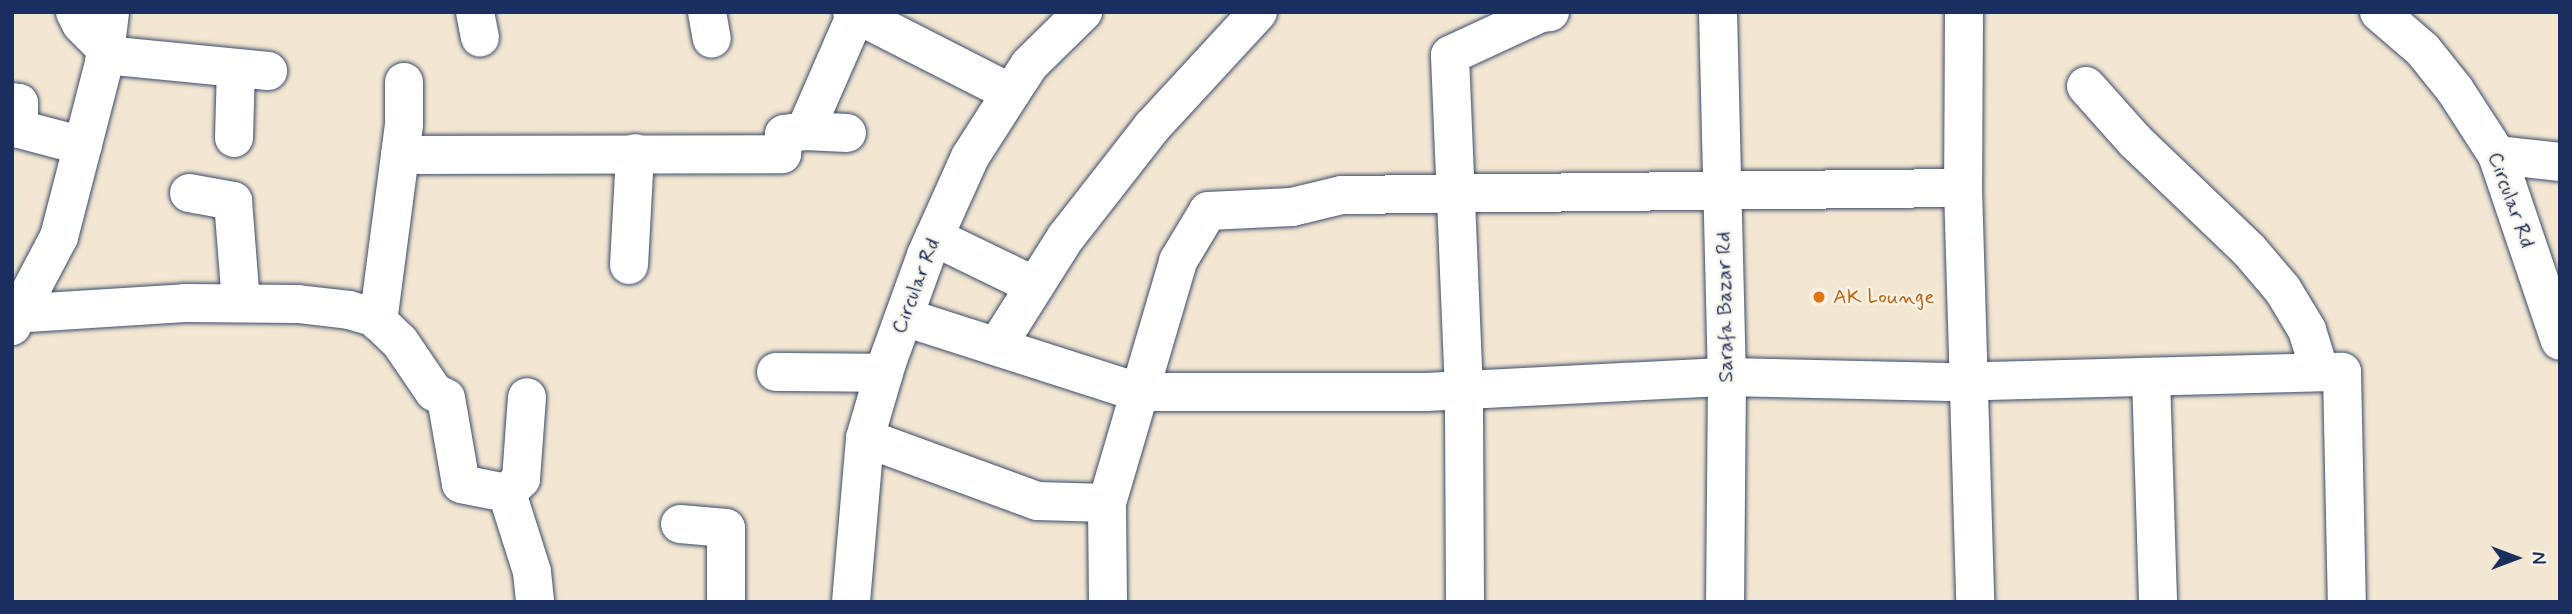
<!DOCTYPE html>
<style>
body{margin:0}
#map{position:relative;width:2572px;height:614px;overflow:hidden;background:#f3e7d1;font-family:Mynerve,sans-serif}
div>[style]{position:absolute}
[style*='--x']{left:calc(var(--x)*1px);top:calc(var(--y)*1px);width:calc(var(--w)*1px);rotate:calc(var(--a)*1deg)}
.roads{filter:drop-shadow(0 0 2px #3b4b6f) drop-shadow(0 0 2px #3b4b6f)}
.minor>*{height:38px;margin:-19px;padding:0 19px;transform-origin:19px;border-radius:19px;background:#fff}
.tertiary>*{height:38px;margin:-19px;padding:0 19px;transform-origin:19px;border-radius:19px;background:#fff}
.dots>*{width:19px;height:19px;translate:-50% -50%;box-sizing:border-box;border:4px solid #f7f3e8;border-radius:50%}
span{translate:-50% -50%;white-space:nowrap;text-align:center;line-height:1.15;-webkit-text-stroke:5px #f7f3e8;paint-order:stroke}
.street-label{font-size:21px;color:#1b2f5e}
.food-label{font-size:21px;color:#c56008}
.left{translate:0 -50%;text-align:left}
.frame{position:absolute;inset:0;border:14px solid #1b2f5e;pointer-events:none}
.north{position:absolute;left:2481px;top:523px;width:70px;height:70px;-webkit-text-stroke:5px #f7f3e8;paint-order:stroke;rotate:90deg;font-size:19px;font-weight:700;line-height:28px;text-align:center;color:#1b2f5e}
.north::after{content:'';display:block;margin:auto;width:24px;height:32px;background:#1b2f5e;clip-path:polygon(50% 0,100% 100%,50% 72%,0 100%)}
</style>
<div id="map">
<div class="roads">
<div class="minor">
<i style="--x:75;--y:12;--w:13;--a:63"></i>
<i style="--x:81;--y:24;--w:35;--a:45"></i>
<i style="--x:475;--y:12;--w:26;--a:79"></i>
<i style="--x:707;--y:12;--w:27;--a:80"></i>
<i style="--x:852;--y:12;--w:178;--a:27"></i>
<i style="--x:1718;--y:12;--w:365;--a:88.6"></i>
<i style="--x:1727;--y:377;--w:225;--a:90.5"></i>
<i style="--x:1964;--y:12;--w:176;--a:90.3"></i>
<i style="--x:1963;--y:188;--w:414;--a:88.3"></i>
<i style="--x:105;--y:55;--w:164;--a:5.6"></i>
<i style="--x:2086;--y:86;--w:74;--a:48.3"></i>
<i style="--x:2135;--y:141;--w:158;--a:43.7"></i>
<i style="--x:2249;--y:250;--w:52;--a:49.6"></i>
<i style="--x:2283;--y:290;--w:47;--a:59"></i>
<i style="--x:2307;--y:330;--w:44;--a:72.8"></i>
<i style="--x:12;--y:102;--w:7;--a:8"></i>
<i style="--x:19;--y:103;--w:26;--a:90"></i>
<i style="--x:19;--y:129;--w:66;--a:14.9"></i>
<i style="--x:805;--y:131;--w:128;--a:-66.4"></i>
<i style="--x:234;--y:138;--w:70;--a:-88.4"></i>
<i style="--x:400;--y:155;--w:382;--a:-0.1"></i>
<i style="--x:782;--y:154;--w:20;--a:-84"></i>
<i style="--x:784;--y:134;--w:21;--a:-8"></i>
<i style="--x:805;--y:131;--w:42;--a:2.7"></i>
<i style="--x:2497;--y:155;--w:63;--a:6.3"></i>
<i style="--x:189;--y:193;--w:45;--a:10.3"></i>
<i style="--x:233;--y:201;--w:102;--a:85.5"></i>
<i style="--x:934;--y:237;--w:112;--a:25.9"></i>
<i style="--x:629;--y:265;--w:112;--a:-86.9"></i>
<i style="--x:12;--y:314;--w:173;--a:-3.6"></i>
<i style="--x:185;--y:303;--w:113;--a:0.5"></i>
<i style="--x:298;--y:304;--w:51;--a:6.7"></i>
<i style="--x:349;--y:310;--w:26;--a:16"></i>
<i style="--x:374;--y:317;--w:36;--a:44"></i>
<i style="--x:400;--y:342;--w:60;--a:55.8"></i>
<i style="--x:434;--y:392;--w:13;--a:27"></i>
<i style="--x:446;--y:398;--w:87;--a:80.1"></i>
<i style="--x:461;--y:484;--w:47;--a:11.1"></i>
<i style="--x:507;--y:493;--w:83;--a:72.4"></i>
<i style="--x:532;--y:572;--w:30;--a:84"></i>
<i style="--x:904;--y:317;--w:246;--a:17.8"></i>
<i style="--x:1138;--y:392;--w:288;--a:0"></i>
<i style="--x:1426;--y:392;--w:301;--a:-2.9"></i>
<i style="--x:1727;--y:377;--w:222;--a:1.3"></i>
<i style="--x:1949;--y:382;--w:393;--a:-1.5"></i>
<i style="--x:2342;--y:372;--w:230;--a:88.8"></i>
<i style="--x:378;--y:322;--w:200;--a:-82.5"></i>
<i style="--x:404;--y:124;--w:42;--a:-90"></i>
<i style="--x:12;--y:326;--w:101;--a:-62.2"></i>
<i style="--x:59;--y:237;--w:180;--a:-75.5"></i>
<i style="--x:104;--y:63;--w:51;--a:-83.3"></i>
<i style="--x:997;--y:346;--w:129;--a:-57.7"></i>
<i style="--x:1066;--y:237;--w:140;--a:-52"></i>
<i style="--x:1152;--y:127;--w:156;--a:-47.3"></i>
<i style="--x:776;--y:372;--w:108;--a:0.5"></i>
<i style="--x:2151;--y:377;--w:225;--a:88.2"></i>
<i style="--x:865;--y:438;--w:183;--a:20.1"></i>
<i style="--x:1037;--y:501;--w:70;--a:1.6"></i>
<i style="--x:507;--y:493;--w:20;--a:-45"></i>
<i style="--x:521;--y:479;--w:82;--a:-85.8"></i>
<i style="--x:680;--y:524;--w:46;--a:5"></i>
<i style="--x:726;--y:528;--w:74;--a:90"></i>
<i style="--x:1108;--y:602;--w:99;--a:-90.6"></i>
<i style="--x:1107;--y:503;--w:252;--a:-73.6"></i>
<i style="--x:1178;--y:261;--w:58;--a:-59"></i>
<i style="--x:1208;--y:211;--w:84;--a:-2.7"></i>
<i style="--x:1292;--y:207;--w:51;--a:-13.5"></i>
<i style="--x:1342;--y:195;--w:621;--a:-0.65"></i>
<i style="--x:1465;--y:602;--w:211;--a:-90.3"></i>
<i style="--x:1464;--y:391;--w:336;--a:-92.4"></i>
<i style="--x:1450;--y:55;--w:100;--a:-24.8"></i>
<i style="--x:1541;--y:13;--w:9;--a:-6"></i>
</div>
<div class="tertiary">
<i style="--x:2379;--y:12;--w:58;--a:40.8"></i>
<i style="--x:2423;--y:50;--w:51;--a:51.3"></i>
<i style="--x:2455;--y:90;--w:77;--a:57.1"></i>
<i style="--x:2497;--y:155;--w:196;--a:71.3"></i>
<i style="--x:851;--y:602;--w:165;--a:-85.1"></i>
<i style="--x:865;--y:438;--w:78;--a:-73.7"></i>
<i style="--x:887;--y:363;--w:115;--a:-70.1"></i>
<i style="--x:926;--y:255;--w:107;--a:-65.8"></i>
<i style="--x:970;--y:157;--w:76;--a:-57.4"></i>
<i style="--x:1011;--y:93;--w:33;--a:-57"></i>
<i style="--x:1029;--y:65;--w:76;--a:-44.5"></i>
</div>
</div>
<div class="dots">
<i style="left:1819px;top:297px;background:#e8710a"></i>
</div>
<div class="street-label">
<span style="left:2511px;top:200px;rotate:70deg">Circular Rd</span>
<span style="left:916px;top:286px;rotate:-69deg">Circular Rd</span>
<span style="left:1725px;top:307px;rotate:-91deg">Sarafa Bazar Rd</span>
</div>
<div class="food-label">
<span class="left" style="left:1833px;top:297px">AK Lounge</span>
</div>
<div class="frame"></div>
<div class="north">N</div>
</div>
